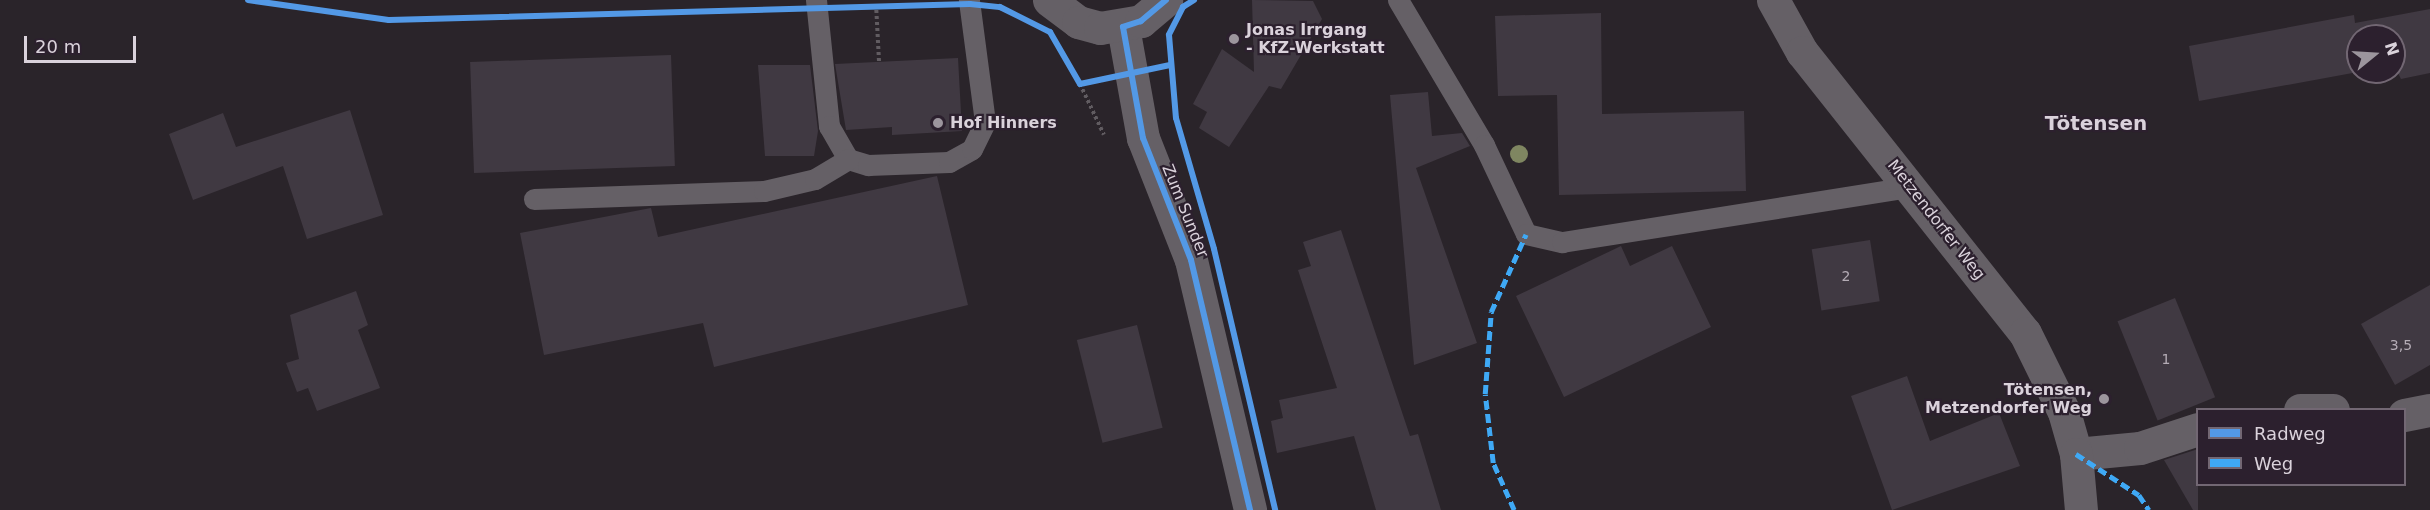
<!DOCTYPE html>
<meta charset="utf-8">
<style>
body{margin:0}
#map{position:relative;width:2430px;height:510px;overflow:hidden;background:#2a242a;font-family:"DejaVu Sans",sans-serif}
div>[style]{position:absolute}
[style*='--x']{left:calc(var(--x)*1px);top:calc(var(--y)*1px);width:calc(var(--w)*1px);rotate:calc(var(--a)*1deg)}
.building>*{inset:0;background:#403942;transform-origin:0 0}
.path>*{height:4px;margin-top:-2px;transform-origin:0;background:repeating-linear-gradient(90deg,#615c61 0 3px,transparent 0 6px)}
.service>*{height:21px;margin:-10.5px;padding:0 10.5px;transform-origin:10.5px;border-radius:10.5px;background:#656066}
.minor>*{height:33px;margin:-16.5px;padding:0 16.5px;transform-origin:16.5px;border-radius:16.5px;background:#656066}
.tertiary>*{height:33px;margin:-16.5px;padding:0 16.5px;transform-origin:16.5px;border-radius:16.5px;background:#656066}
.secondary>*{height:33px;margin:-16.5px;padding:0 16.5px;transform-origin:16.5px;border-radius:16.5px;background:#656066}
.quiet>*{height:4.5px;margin-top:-2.25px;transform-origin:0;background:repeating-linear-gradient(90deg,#3fa9f5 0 9px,transparent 0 13.5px)}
.cycleway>*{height:6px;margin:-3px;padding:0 3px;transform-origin:3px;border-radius:3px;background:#5399e6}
.trees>*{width:18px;height:18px;margin:-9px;border-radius:50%;background:#7f8661}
.dots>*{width:16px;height:16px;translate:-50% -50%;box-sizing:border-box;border:3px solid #2c202e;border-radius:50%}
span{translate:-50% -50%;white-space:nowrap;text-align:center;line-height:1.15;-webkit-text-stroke:4.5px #2c202e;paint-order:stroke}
.number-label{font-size:14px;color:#b4acb5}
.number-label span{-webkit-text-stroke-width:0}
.poi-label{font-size:16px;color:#dad2db;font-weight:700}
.left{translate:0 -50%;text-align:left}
.right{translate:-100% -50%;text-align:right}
.street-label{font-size:16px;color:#dad2db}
.quarter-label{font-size:20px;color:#dad2db;font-weight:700}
.legend{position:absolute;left:2196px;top:408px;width:210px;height:78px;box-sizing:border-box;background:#2c202e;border:2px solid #726773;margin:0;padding:8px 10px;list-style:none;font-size:18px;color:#dad2db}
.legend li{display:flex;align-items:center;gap:12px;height:30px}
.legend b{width:30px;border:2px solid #726773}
.north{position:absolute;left:2346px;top:24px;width:60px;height:60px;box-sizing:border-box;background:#2c202e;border:2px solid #726773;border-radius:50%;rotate:72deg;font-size:16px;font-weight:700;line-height:24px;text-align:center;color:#dad2db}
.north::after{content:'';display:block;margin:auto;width:21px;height:27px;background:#9c959d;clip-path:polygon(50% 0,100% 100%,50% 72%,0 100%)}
.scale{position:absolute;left:24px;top:36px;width:112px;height:27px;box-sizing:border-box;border:3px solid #dad2db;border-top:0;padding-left:8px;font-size:18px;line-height:21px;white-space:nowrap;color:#dad2db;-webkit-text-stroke:4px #2c202e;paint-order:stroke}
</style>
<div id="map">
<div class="building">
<i style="clip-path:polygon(1252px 0,1313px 1px,1322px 19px,1281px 89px,1269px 86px,1229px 147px,1199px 128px,1207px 112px,1193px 104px,1222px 49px,1254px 72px)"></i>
<i style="clip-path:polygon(2430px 9px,2430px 73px,2401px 79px,2394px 65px,2394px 36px,2358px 36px,2358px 72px,2199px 101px,2189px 46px,2354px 15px,2355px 23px)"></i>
<i style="clip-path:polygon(1601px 13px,1602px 114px,1744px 111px,1746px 191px,1559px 195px,1557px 95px,1498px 96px,1495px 16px)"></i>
<i style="left:671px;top:55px;width:111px;height:201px;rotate:88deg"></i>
<i style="clip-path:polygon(958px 58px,962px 131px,892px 135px,892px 127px,846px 130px,835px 64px)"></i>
<i style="clip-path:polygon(758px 65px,810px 65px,818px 131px,814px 156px,765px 156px)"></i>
<i style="clip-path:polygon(1428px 92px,1432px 136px,1462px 133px,1470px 146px,1416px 168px,1477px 343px,1414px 365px,1390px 95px)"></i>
<i style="clip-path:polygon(350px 110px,383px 215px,307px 239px,283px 166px,193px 200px,169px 134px,223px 113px,236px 147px)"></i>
<i style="clip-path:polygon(937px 176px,968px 305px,714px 367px,703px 323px,544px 355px,520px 233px,651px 208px,658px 237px)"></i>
<i style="clip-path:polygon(1341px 230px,1410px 436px,1418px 434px,1441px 510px,1376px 510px,1354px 436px,1277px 453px,1271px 421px,1283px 418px,1279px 400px,1337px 388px,1298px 270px,1311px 266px,1303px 242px)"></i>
<i style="left:1870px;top:240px;width:62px;height:59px;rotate:81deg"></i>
<i style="clip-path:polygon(1621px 246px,1630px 266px,1672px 246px,1711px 327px,1564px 397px,1516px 296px)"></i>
<i style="clip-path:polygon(2430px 285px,2430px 365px,2395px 385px,2361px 324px)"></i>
<i style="clip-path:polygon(356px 291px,368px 325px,358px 330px,380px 388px,317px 411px,308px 388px,297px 392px,286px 363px,299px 359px,290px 315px)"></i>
<i style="left:2175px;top:298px;width:107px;height:62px;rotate:68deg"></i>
<i style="left:1137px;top:325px;width:106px;height:62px;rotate:76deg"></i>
<i style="clip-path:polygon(1907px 376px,1930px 441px,1999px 413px,2020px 466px,1892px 510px,1851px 396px)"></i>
<i style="clip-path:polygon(2198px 449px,2198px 510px,2193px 510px,2164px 460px)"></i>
</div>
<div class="path">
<i style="--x:876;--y:4;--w:58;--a:87"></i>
<i style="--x:1080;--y:84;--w:56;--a:64.8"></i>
</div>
<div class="service">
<i style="--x:816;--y:0;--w:127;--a:84.1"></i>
<i style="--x:829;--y:126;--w:38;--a:60"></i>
<i style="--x:848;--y:159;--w:21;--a:17"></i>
<i style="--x:868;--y:165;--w:81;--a:-2.1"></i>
<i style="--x:949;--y:162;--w:26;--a:-29"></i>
<i style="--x:972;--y:149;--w:30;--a:-64"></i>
<i style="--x:985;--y:122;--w:123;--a:-97.5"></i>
<i style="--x:1398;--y:0;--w:169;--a:59.3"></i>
<i style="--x:1484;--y:145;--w:98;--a:64.7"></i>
<i style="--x:1526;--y:234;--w:37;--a:13"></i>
<i style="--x:1562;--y:242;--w:352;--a:-9"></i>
<i style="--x:534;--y:199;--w:230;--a:-2"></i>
<i style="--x:764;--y:191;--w:52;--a:-13.2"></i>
<i style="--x:815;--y:179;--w:39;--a:-31"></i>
</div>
<div class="minor">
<i style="--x:2300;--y:410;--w:33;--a:0"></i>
<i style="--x:2404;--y:415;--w:26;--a:-11"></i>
<i style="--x:2076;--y:454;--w:64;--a:-5.4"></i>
<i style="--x:2140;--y:448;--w:61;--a:-18.1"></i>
</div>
<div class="tertiary">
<i style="--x:1773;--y:0;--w:60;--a:60.9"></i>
<i style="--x:1802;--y:52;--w:359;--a:51.6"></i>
<i style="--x:2025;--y:333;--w:88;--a:63.7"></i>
<i style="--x:2064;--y:412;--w:44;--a:74.1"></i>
<i style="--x:2076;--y:454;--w:56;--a:84.9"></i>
<i style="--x:1123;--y:27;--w:113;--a:79.8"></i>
<i style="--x:1143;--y:138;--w:131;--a:68.5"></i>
<i style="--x:1191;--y:260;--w:257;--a:76.7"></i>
</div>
<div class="secondary">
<i style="--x:1049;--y:0;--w:36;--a:37"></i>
<i style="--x:1078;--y:22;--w:23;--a:15"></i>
<i style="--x:1100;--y:28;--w:42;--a:-9.7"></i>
<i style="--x:1141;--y:21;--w:33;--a:-40"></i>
</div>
<div class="quiet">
<i style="--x:2076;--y:454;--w:75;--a:33.1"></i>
<i style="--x:2139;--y:495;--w:18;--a:56"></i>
<i style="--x:1514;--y:510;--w:51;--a:-114.1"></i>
<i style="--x:1493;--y:463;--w:69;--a:-96.6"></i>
<i style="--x:1485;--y:394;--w:82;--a:-85.8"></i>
<i style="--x:1491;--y:312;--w:85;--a:-65.8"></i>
</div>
<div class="cycleway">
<i style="--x:248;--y:0;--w:142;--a:8.1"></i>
<i style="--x:389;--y:20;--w:581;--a:-1.58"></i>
<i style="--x:970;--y:4;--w:30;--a:6"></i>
<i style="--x:1000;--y:7;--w:56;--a:26.6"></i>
<i style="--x:1050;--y:32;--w:60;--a:60"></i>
<i style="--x:1080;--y:84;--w:92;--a:-11.9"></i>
<i style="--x:1166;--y:0;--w:33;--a:140"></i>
<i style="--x:1141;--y:21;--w:19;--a:162"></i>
<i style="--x:1123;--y:27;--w:113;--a:79.8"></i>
<i style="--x:1143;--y:138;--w:131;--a:68.5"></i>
<i style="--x:1191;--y:260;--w:257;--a:76.7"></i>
<i style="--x:1194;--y:0;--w:13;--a:148"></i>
<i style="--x:1183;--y:7;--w:31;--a:117"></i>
<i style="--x:1169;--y:35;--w:83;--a:85.2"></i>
<i style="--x:1176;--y:118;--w:136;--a:73.8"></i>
<i style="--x:1214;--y:249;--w:268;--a:76.8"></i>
</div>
<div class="trees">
<i style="left:1519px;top:154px"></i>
</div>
<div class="dots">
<i style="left:1234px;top:39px;background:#9c959d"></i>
<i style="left:938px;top:123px;background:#9c959d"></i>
<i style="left:2104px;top:399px;background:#9c959d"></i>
</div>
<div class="number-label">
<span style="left:1846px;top:276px">2</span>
<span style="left:2401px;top:345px">3,5</span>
<span style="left:2166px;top:359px">1</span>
</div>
<div class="poi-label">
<span class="left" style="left:1246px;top:39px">Jonas Irrgang<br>- KfZ-Werkstatt</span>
<span class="left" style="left:950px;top:123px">Hof Hinners</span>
<span class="right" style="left:2092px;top:399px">Tötensen,<br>Metzendorfer Weg</span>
</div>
<div class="street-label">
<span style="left:1185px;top:211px;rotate:68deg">Zum Sunder</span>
<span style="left:1936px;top:220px;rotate:52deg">Metzendorfer Weg</span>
</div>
<div class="quarter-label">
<span style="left:2096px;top:123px">Tötensen</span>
</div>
<ul class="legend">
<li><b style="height:8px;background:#5399e6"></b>Radweg</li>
<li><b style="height:8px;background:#3fa9f5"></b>Weg</li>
</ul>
<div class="north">N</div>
<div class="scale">20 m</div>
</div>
